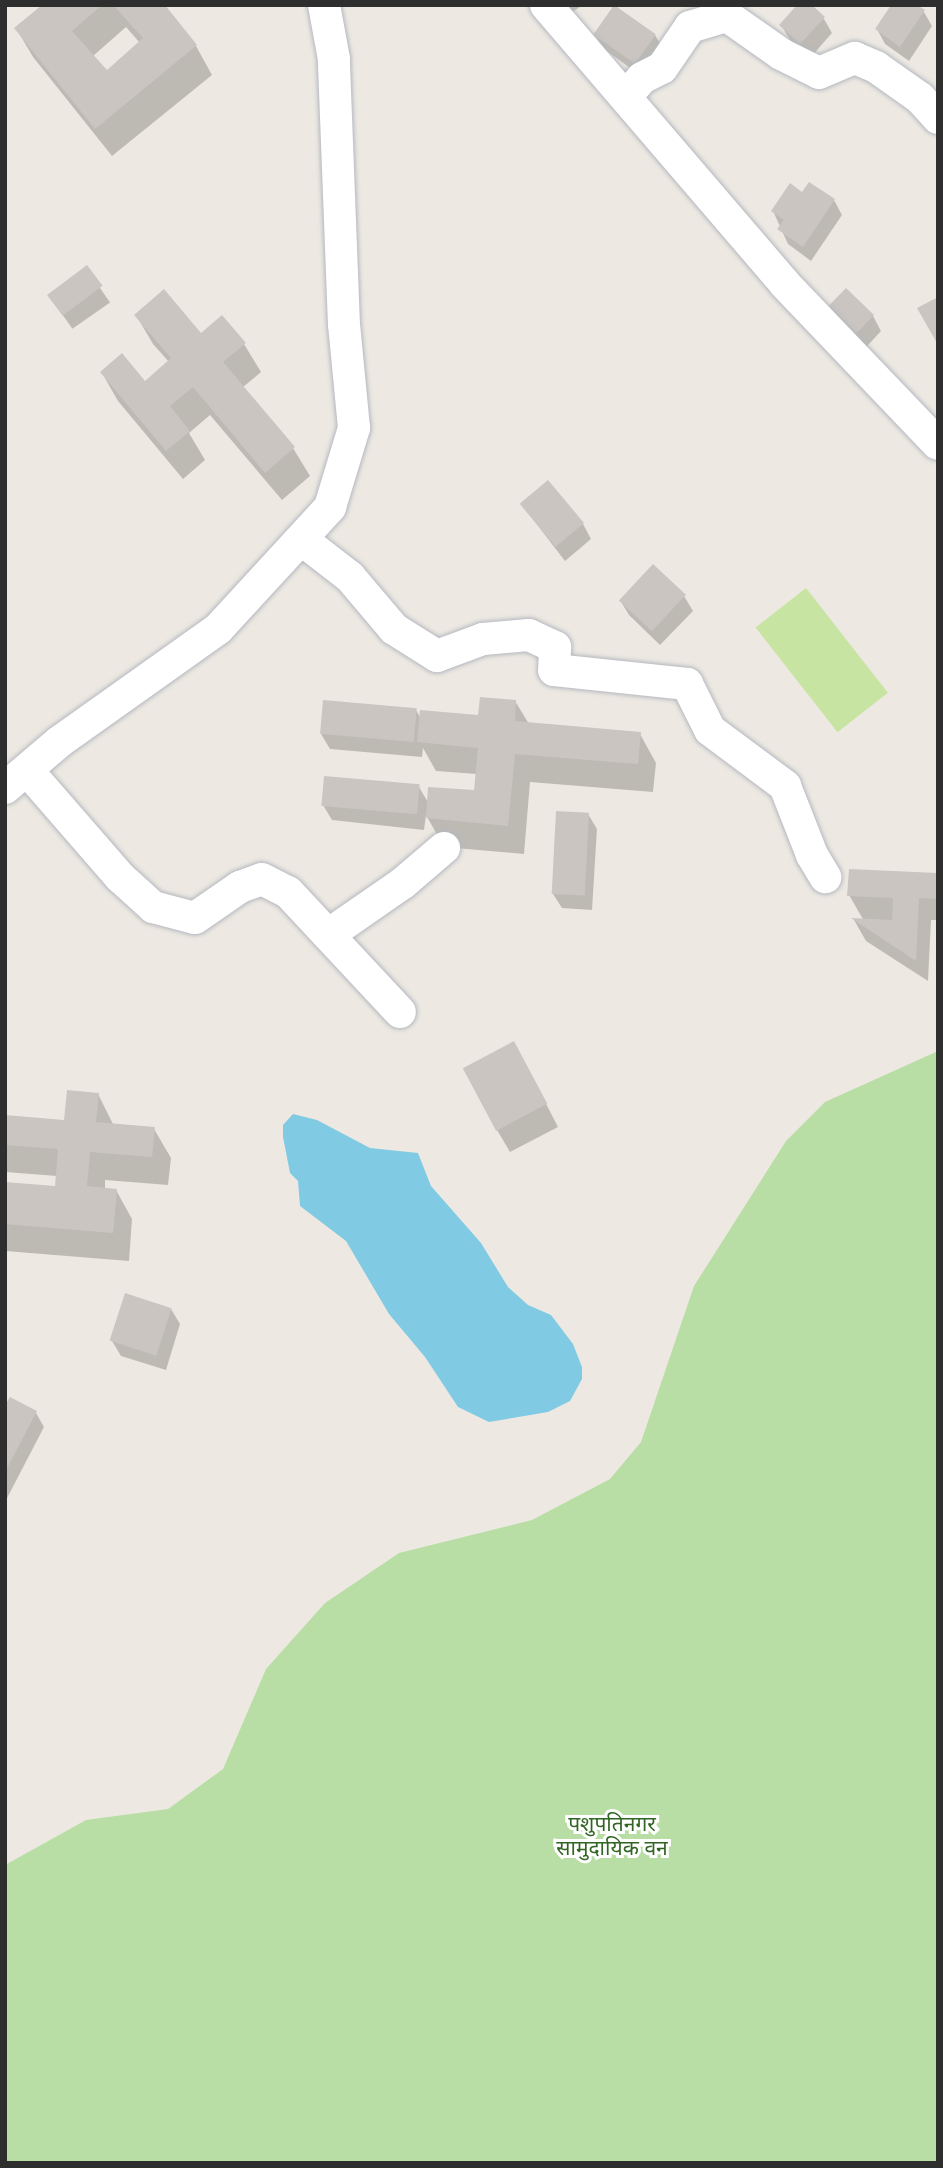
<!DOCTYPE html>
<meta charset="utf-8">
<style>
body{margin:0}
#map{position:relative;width:943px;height:2168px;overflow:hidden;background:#ede9e2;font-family:"DM Sans","Noto Sans Devanagari",sans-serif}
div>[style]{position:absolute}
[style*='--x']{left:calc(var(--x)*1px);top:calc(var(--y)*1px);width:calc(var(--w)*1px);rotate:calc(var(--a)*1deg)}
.green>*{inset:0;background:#b8dea5}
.pitch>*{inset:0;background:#c8e4a2;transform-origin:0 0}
.water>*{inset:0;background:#81cae4}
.shadow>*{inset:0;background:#0003;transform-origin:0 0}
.building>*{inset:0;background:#cac5c1;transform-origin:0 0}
.roads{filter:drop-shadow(0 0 2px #b5b8c0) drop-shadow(0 0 2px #b5b8c0)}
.minor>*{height:32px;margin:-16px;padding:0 16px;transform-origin:16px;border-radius:16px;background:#fff}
span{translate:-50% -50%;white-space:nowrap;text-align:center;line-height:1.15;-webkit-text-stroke:6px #fff;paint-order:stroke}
.park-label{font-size:21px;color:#316523}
.frame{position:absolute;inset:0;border:7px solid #2e2e2e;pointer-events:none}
</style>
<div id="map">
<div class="green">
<i style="clip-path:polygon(938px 1051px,938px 2163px,5px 2163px,5px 1865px,86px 1820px,168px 1809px,223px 1769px,266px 1669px,325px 1603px,399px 1553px,532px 1520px,610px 1479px,641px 1442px,694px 1286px,786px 1141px,825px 1102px)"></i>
</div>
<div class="pitch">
<i style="left:806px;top:588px;width:133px;height:64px;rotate:52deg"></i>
</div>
<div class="water">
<i style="clip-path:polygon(293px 1114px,317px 1120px,370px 1148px,418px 1153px,431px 1186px,481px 1243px,508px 1287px,528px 1305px,551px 1315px,573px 1344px,582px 1367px,582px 1379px,570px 1401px,548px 1412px,489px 1422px,458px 1407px,425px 1357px,389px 1314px,346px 1241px,300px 1206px,298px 1181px,290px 1173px,283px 1137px,283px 1125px)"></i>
</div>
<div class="shadow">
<i style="clip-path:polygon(evenodd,45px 5px,163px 5px,196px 46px,212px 75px,112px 156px,33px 57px,16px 28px,45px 5px,126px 27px,140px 43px,107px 73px,93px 56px,126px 27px)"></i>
<i style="clip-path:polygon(552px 5px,583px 5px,561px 19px)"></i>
<i style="clip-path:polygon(809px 5px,824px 19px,832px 33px,810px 58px,790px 40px,781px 25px)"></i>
<i style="clip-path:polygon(615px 6px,655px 35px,664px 50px,644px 78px,604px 49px,595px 35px)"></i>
<i style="clip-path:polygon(924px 12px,932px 26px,909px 61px,885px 44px,877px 29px)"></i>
<i style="clip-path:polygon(803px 194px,834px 200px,842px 215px,811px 261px,788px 244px,773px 211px)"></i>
<i style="left:86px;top:268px;width:42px;height:46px;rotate:55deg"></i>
<i style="clip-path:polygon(846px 291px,873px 316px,881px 331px,858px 356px)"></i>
<i style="clip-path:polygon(136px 315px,201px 335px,244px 344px,261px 372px,242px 388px,293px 448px,310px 476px,282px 500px,210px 415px,189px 433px,205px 460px,183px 479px,118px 401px,102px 373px,144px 383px,169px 362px,153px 344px)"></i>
<i style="clip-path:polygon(522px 505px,583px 524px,591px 539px,565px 561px)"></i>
<i style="clip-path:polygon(684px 596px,693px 611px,660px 645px,629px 615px,620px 600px)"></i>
<i style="clip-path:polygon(515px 701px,529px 724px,640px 734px,656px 763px,653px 792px,530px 782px,524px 854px,444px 847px,426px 815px,424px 830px,332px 820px,323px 805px,419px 787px,429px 804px,475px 792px,477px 774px,436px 771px,423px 748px,422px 757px,330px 749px,321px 734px,416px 710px,421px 719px,480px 717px)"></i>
<i style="clip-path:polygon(588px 814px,597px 829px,592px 910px,562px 908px,553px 894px)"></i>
<i style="clip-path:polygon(938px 874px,938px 920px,931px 920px,928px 981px,866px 941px,854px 920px,864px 921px,849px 895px)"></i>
<i style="clip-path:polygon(526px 1065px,558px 1127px,510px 1152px,497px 1130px)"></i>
<i style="clip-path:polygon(98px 1094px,114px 1126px,154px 1129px,171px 1158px,168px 1185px,105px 1180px,105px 1189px,116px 1190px,132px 1219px,129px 1261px,5px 1251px,5px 1183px,56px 1188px,57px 1176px,5px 1172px,5px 1117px,66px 1122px)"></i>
<i style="clip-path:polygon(171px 1309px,180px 1324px,166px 1370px,121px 1356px,112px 1341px)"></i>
<i style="clip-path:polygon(5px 1409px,36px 1413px,44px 1427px,5px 1502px)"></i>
</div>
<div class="building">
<i style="clip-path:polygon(42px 5px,102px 5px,72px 31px,107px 70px,143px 38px,113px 5px,165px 5px,197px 45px,95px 129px,14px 28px)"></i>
<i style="left:614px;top:5px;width:51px;height:36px;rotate:35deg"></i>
<i style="clip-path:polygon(797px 5px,812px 5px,825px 17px,800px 44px,779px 25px)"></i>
<i style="clip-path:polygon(891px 5px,917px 5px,925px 10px,900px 47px,875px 29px)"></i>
<i style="clip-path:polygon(809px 182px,835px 199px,803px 247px,777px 229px,784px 220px,771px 211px,790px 183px,802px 192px)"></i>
<i style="left:87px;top:265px;width:26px;height:50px;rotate:53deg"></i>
<i style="left:846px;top:288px;width:39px;height:37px;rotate:44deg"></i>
<i style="clip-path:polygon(164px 289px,201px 333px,222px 315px,246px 343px,223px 362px,295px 447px,265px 473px,193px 387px,170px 406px,190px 431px,166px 451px,100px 372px,122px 353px,145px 381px,171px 358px,134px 315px)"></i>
<i style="clip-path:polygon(938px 297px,938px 345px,917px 308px)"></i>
<i style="left:548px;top:480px;width:56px;height:37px;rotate:50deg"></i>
<i style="left:653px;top:564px;width:45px;height:50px;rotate:43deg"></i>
<i style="clip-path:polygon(480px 697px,516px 700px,515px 721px,641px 732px,638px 764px,515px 754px,508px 826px,426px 818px,428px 787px,474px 790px,478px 748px,417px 742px,420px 710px,478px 715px)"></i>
<i style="left:323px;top:700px;width:94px;height:34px;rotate:5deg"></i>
<i style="left:324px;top:776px;width:96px;height:30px;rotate:5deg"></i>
<i style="left:556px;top:811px;width:33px;height:83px;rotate:3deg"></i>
<i style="clip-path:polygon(849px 869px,938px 873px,938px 899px,919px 898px,916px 961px,851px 918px,892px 920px,893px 898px,847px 896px)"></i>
<i style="left:514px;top:1041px;width:71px;height:58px;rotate:62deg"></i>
<i style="clip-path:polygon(67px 1090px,99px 1093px,96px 1122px,155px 1127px,152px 1157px,90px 1152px,87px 1186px,117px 1189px,113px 1233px,5px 1224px,5px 1182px,55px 1186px,58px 1149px,5px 1145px,5px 1115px,64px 1120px)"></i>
<i style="left:125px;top:1293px;width:49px;height:50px;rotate:18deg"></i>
<i style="clip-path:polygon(10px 1397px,37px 1411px,5px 1472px,5px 1405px)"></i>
</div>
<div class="roads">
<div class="minor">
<i style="--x:546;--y:5;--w:367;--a:49.4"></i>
<i style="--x:785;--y:284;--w:221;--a:46.3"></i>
<i style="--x:626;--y:96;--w:24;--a:-48"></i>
<i style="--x:642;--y:78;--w:22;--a:-27"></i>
<i style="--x:662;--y:68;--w:50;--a:-55.7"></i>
<i style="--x:690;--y:27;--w:39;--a:-17"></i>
<i style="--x:727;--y:16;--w:66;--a:35.1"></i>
<i style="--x:781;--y:54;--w:42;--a:26.6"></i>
<i style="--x:819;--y:73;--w:39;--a:-23"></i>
<i style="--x:855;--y:58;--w:23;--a:23"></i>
<i style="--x:876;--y:67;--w:54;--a:35.2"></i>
<i style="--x:920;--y:98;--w:27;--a:48"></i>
<i style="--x:301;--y:539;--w:62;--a:37.8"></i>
<i style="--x:350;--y:577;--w:68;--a:49.8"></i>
<i style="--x:394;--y:629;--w:51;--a:32.1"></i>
<i style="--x:437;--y:656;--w:49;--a:-20.3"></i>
<i style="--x:483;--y:639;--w:46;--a:-5"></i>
<i style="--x:529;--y:635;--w:29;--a:25"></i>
<i style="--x:555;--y:647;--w:23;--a:92"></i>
<i style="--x:554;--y:670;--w:134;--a:6"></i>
<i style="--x:687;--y:684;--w:51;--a:63.4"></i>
<i style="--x:710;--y:730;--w:94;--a:36.7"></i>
<i style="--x:785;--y:786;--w:74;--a:68.6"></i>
<i style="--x:812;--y:855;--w:26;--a:59"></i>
<i style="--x:27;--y:770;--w:142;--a:49"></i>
<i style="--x:120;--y:877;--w:45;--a:42.3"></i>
<i style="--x:153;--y:907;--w:43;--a:14.7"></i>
<i style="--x:195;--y:918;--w:55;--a:-34.6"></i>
<i style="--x:240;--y:887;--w:23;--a:-20"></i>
<i style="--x:262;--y:879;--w:29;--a:27"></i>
<i style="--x:288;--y:892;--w:164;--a:47"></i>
<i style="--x:5;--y:788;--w:71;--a:-40.4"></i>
<i style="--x:59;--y:742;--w:195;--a:-35.4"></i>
<i style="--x:218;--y:629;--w:166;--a:-47.4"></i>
<i style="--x:330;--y:507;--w:83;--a:-73.1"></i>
<i style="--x:354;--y:428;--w:103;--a:-95.5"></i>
<i style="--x:344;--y:325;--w:266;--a:-92.2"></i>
<i style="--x:334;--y:59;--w:55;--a:-100.5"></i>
<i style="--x:328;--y:935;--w:91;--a:-34.7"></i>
<i style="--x:403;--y:883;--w:54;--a:-40.5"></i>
</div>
</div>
<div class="park-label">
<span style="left:612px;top:1836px">पशुपतिनगर<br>सामुदायिक वन</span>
</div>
<div class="frame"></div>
</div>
